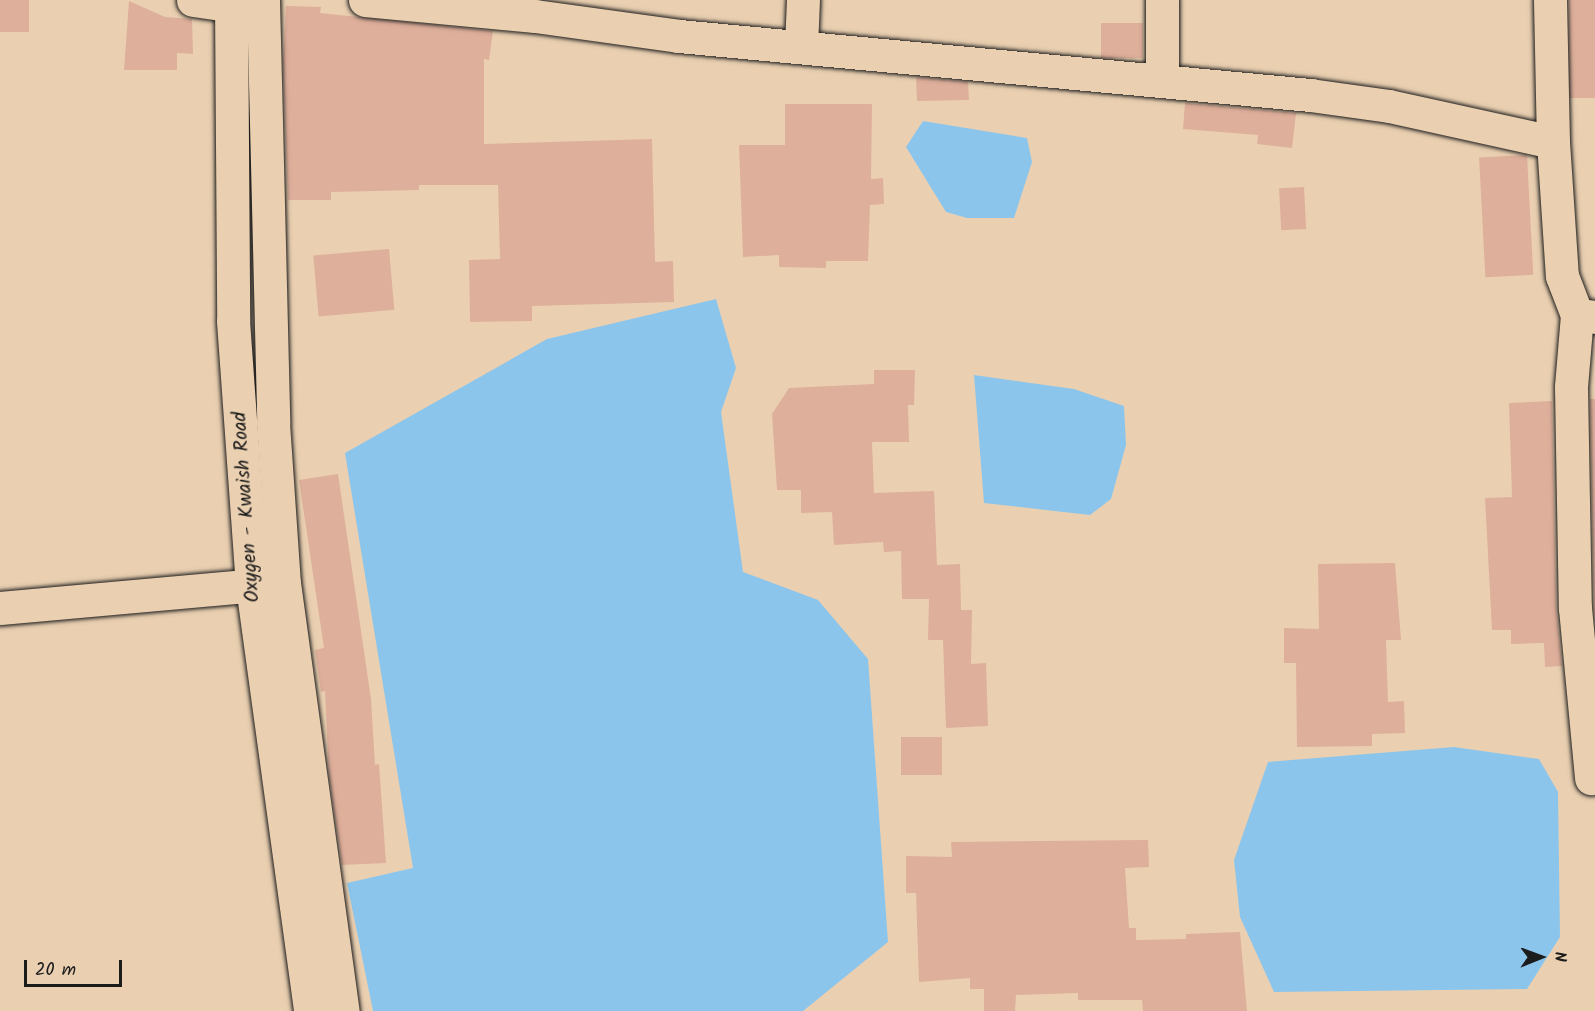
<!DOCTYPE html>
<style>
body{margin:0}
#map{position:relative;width:1595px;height:1011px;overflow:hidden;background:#ead0b1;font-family:Kalam,sans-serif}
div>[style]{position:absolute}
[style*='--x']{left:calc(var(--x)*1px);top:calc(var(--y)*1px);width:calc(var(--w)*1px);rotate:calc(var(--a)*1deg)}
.water>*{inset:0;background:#8cc5eb}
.building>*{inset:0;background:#deaf9b;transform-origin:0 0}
.roads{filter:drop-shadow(0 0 2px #1c1c1c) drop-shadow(0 0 2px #1c1c1c)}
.minor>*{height:33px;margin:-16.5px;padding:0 16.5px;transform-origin:16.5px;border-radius:16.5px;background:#ead0b1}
.major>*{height:33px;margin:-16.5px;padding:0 16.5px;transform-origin:16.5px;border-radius:16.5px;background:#ead0b1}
span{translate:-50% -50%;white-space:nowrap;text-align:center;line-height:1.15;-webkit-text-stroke:4.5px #ead0b1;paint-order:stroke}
.street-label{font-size:20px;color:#1c1c1c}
.north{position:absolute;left:1511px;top:927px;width:60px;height:60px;-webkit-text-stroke:4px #ead0b1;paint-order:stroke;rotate:89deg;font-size:16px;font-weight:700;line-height:24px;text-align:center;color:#1c1c1c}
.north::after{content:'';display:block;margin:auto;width:21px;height:27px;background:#1c1c1c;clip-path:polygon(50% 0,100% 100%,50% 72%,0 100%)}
.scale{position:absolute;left:24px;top:960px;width:98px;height:27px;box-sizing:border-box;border:3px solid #1c1c1c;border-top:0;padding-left:8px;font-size:18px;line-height:21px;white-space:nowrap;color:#1c1c1c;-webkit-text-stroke:4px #ead0b1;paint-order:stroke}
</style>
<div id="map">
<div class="water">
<i style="clip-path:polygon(923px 121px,1027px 138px,1032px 162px,1014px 218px,967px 218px,946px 212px,906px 147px)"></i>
<i style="clip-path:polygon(716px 299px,736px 368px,721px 412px,743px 572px,818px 600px,868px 659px,888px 942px,803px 1011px,373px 1011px,347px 883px,413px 868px,345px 453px,547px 339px)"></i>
<i style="clip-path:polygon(974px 375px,1074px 389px,1124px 406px,1126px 445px,1111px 499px,1090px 515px,984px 503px)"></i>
<i style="clip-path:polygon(1454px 747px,1539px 759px,1558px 792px,1560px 937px,1527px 989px,1274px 992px,1240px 917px,1234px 860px,1268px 762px)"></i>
</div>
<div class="building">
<i style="left:0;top:0;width:29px;height:32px"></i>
<i style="left:1569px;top:0;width:26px;height:98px"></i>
<i style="clip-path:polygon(129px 1px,165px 17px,192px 19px,193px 54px,177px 53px,177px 70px,124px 70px)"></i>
<i style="clip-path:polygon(286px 6px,321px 7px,320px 13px,493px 31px,489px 60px,484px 59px,484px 144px,652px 139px,655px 262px,673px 261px,674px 302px,532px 306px,532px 321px,470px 322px,469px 260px,500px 259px,498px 185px,419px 185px,419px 190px,331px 192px,331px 200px,288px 200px,283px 61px)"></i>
<i style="left:1143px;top:23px;width:35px;height:42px;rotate:90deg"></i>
<i style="clip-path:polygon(916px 77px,968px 82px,969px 100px,917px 101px)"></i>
<i style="clip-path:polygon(1185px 103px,1296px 113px,1292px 148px,1257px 144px,1258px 135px,1183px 129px)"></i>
<i style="clip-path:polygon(785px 104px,872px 104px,871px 179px,883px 178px,884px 204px,870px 205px,868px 261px,826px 261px,826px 268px,779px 267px,779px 255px,743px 257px,739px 145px,785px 145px)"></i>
<i style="left:1527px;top:155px;width:120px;height:48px;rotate:87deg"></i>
<i style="left:1304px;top:187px;width:42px;height:25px;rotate:87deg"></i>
<i style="left:389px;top:249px;width:61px;height:76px;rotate:85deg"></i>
<i style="clip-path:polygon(874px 370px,915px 370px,914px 405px,908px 405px,909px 442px,872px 442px,874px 493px,934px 491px,937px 565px,960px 564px,961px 610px,972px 610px,971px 664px,986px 663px,988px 726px,946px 728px,943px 640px,928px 640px,929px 599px,902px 599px,901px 551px,884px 552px,883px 542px,834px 545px,832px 512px,801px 513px,801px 490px,777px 490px,772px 414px,789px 388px,874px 384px)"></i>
<i style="clip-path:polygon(1590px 399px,1595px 399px,1595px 620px,1594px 607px)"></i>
<i style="clip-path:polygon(1552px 401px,1556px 608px,1562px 666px,1545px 667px,1544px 643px,1511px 644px,1511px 630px,1492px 630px,1485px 498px,1512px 497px,1509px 403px)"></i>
<i style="clip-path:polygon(338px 474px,371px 699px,375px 765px,379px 764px,386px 863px,342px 865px,329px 776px,325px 691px,321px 692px,315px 650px,324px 648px,299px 480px)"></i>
<i style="clip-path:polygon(1395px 563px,1401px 640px,1386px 640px,1388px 702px,1404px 701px,1405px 733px,1372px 734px,1372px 746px,1297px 747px,1296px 663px,1284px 663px,1284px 628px,1319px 629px,1318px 564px)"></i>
<i style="left:901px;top:737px;width:41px;height:38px"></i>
<i style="clip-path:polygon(1148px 840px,1149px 867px,1125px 868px,1129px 928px,1136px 928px,1136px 940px,1186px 939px,1186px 934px,1240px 932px,1247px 1011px,1143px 1011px,1142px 1000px,1078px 1000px,1078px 993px,1016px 995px,1015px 1011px,984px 1011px,984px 989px,970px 989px,970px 978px,919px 982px,916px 893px,906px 893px,906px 856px,952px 857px,951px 842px)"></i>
</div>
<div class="roads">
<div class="minor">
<i style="--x:193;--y:0;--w:37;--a:8"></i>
<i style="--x:365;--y:0;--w:171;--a:5.4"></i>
<i style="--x:535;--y:16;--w:145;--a:7.9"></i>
<i style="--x:679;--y:36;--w:634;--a:5.34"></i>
<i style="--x:1310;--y:95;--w:80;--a:7.9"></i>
<i style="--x:1389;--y:106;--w:168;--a:12.4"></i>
<i style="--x:1550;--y:0;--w:142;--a:88.8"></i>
<i style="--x:1553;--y:142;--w:134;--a:86.2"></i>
<i style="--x:1562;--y:276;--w:42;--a:69"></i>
<i style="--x:1577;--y:315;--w:18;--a:6"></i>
<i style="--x:801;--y:47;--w:47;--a:-87.6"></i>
<i style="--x:1162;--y:80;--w:80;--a:-90"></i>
<i style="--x:1577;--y:315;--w:72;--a:94.8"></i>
<i style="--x:1571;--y:387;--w:221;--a:89"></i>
<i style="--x:1575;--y:608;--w:171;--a:84.6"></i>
<i style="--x:0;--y:608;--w:281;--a:-5.1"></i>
</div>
<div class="major">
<i style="--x:231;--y:0;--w:321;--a:89.6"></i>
<i style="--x:233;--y:321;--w:266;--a:85.9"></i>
<i style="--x:252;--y:586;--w:429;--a:82.2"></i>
<i style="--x:263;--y:0;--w:423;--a:88.6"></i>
<i style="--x:273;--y:423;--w:160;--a:86.1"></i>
<i style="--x:284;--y:583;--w:432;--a:82.2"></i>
</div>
</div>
<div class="street-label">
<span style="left:247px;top:507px;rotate:-94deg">Oxygen - Kwaish Road</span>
</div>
<div class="north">N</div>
<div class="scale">20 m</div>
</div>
